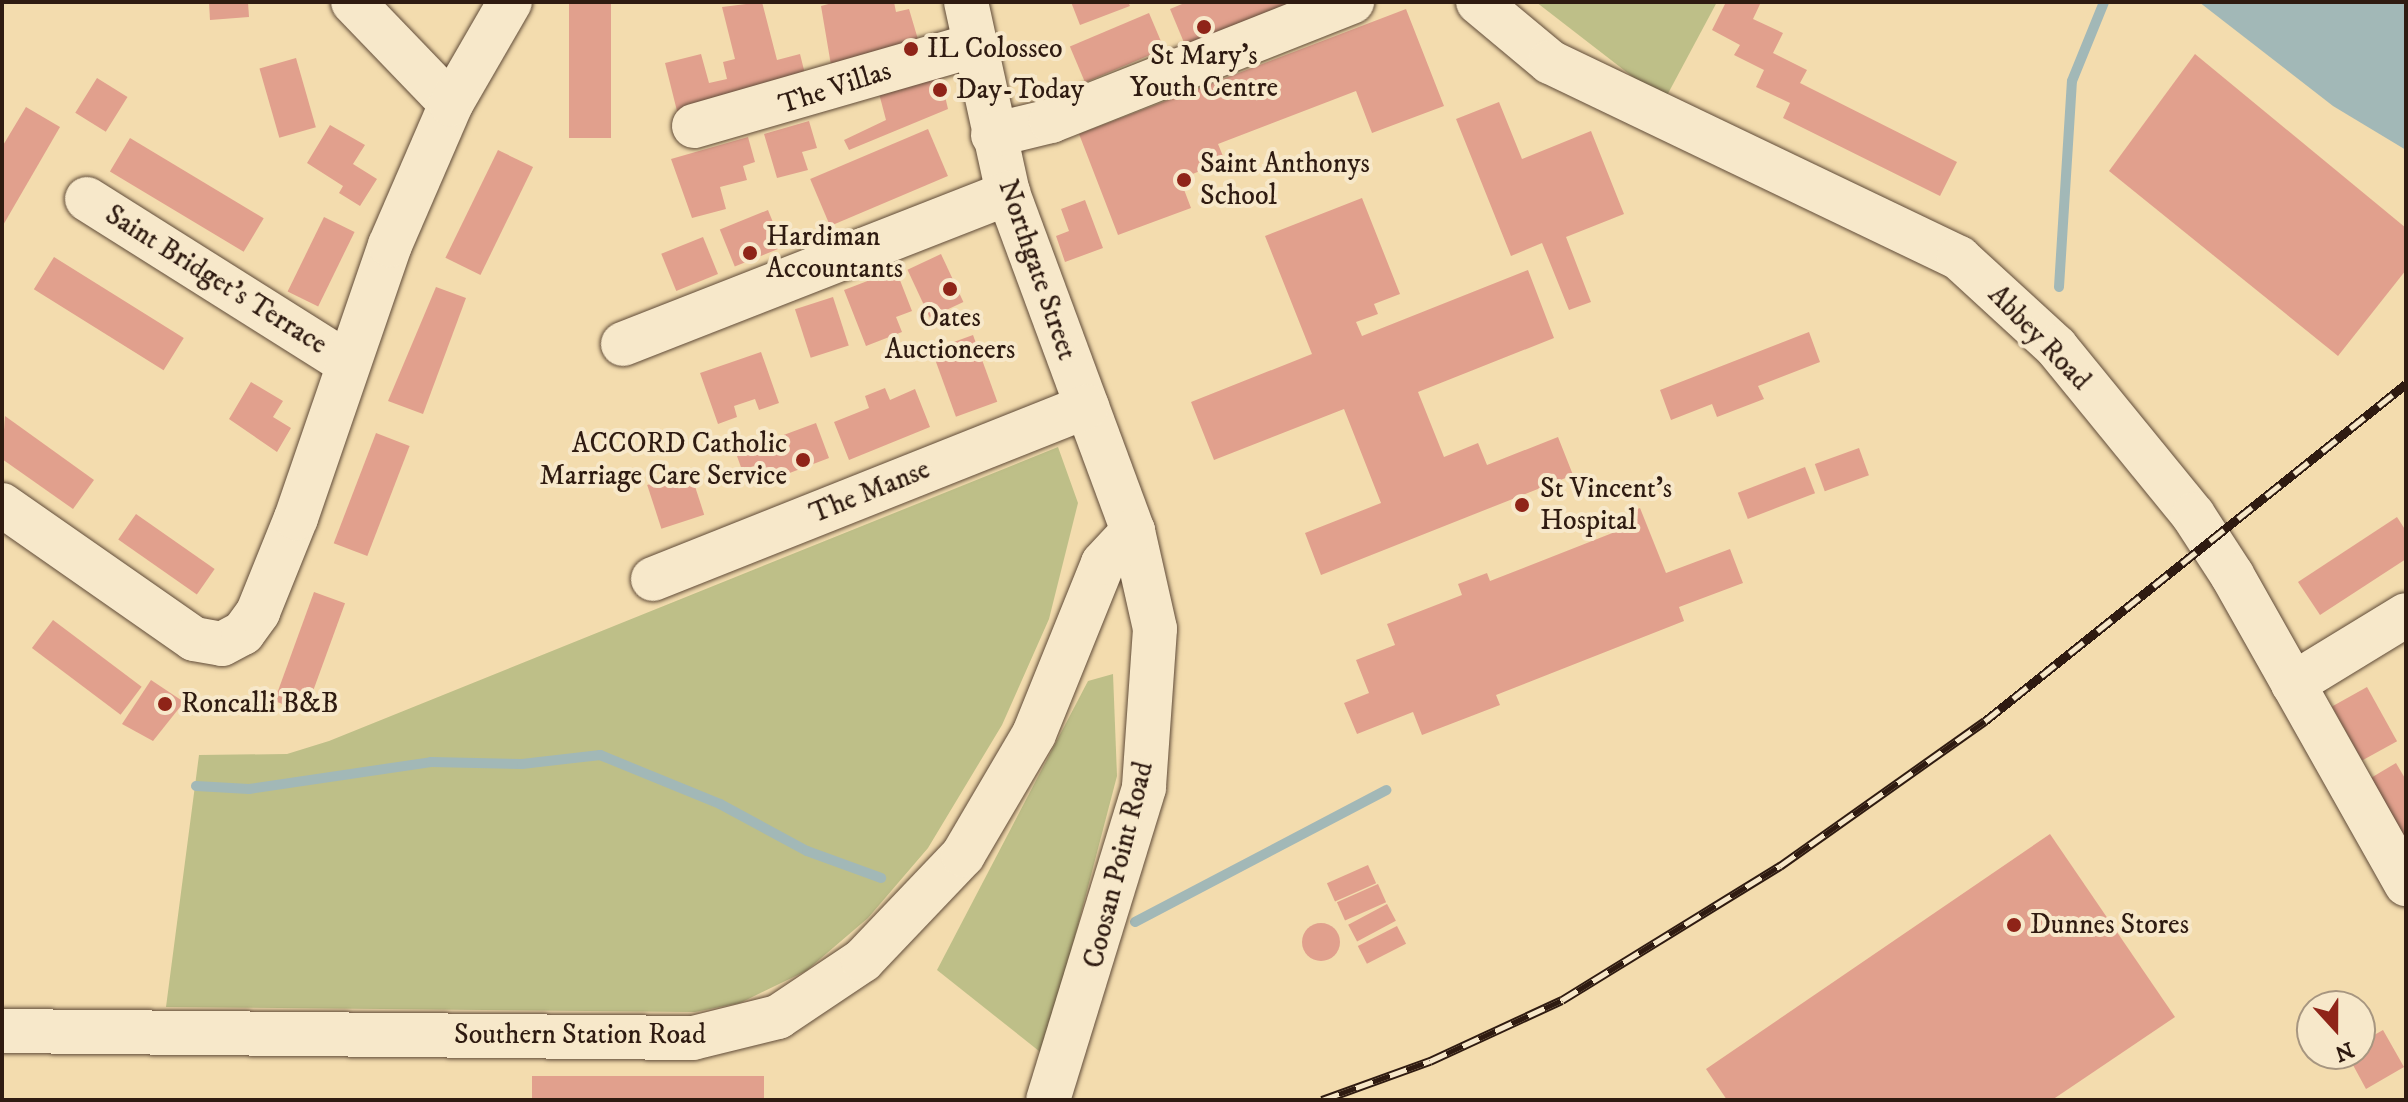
<!DOCTYPE html>
<style>
body{margin:0}
#map{position:relative;width:2408px;height:1102px;overflow:hidden;background:#f3dcae;font-family:"IM FELL DW Pica",serif}
div>[style]{position:absolute}
[style*='--x']{left:calc(var(--x)*1px);top:calc(var(--y)*1px);width:calc(var(--w)*1px);rotate:calc(var(--a)*1deg)}
.green>*{inset:0;background:#bebf88}
.water>*{inset:0;background:#a2b8b7}
.stream>*{height:10px;margin:-5px;padding:0 5px;transform-origin:5px;border-radius:5px;background:#a2b8b7}
.building>*{inset:0;background:#e1a08d;transform-origin:0 0}
.round{border-radius:50%}
.roads{filter:drop-shadow(0 0 2px #604b38) drop-shadow(0 0 2px #604b38)}
.minor>*{height:44px;margin:-22px;padding:0 22px;transform-origin:22px;border-radius:22px;background:#f7e8ca}
.rail>*{height:9px;margin-top:-4.5px;transform-origin:0;background:repeating-linear-gradient(90deg,#f7e8ca 0 18px,#2f1b11 0 36px);box-sizing:border-box;border-block:2px solid #2f1b11}
.dots>*{width:22px;height:22px;translate:-50% -50%;box-sizing:border-box;border:4px solid #f7e8ca;border-radius:50%}
span{translate:-50% -50%;white-space:nowrap;text-align:center;line-height:1.15;-webkit-text-stroke:8px #f7e8ca;paint-order:stroke}
.poi-label{font-size:28px;color:#2f1b11}
.left{translate:0 -50%;text-align:left}
.right{translate:-100% -50%;text-align:right}
.street-label{font-size:28px;color:#2f1b11}
.frame{position:absolute;inset:0;border:4px solid #2f1b11;pointer-events:none}
.north{position:absolute;left:2296px;top:990px;width:80px;height:80px;box-sizing:border-box;background:#f7e8ca;border:2px solid #a79680;border-radius:50%;rotate:159deg;font-size:22px;font-weight:700;line-height:32px;text-align:center;color:#2f1b11}
.north::after{content:'';display:block;margin:auto;width:28px;height:36px;background:#8f2418;clip-path:polygon(50% 0,100% 100%,50% 72%,0 100%)}
</style>
<div id="map">
<div class="green">
<i style="clip-path:polygon(1536px 2px,1717px 2px,1664px 101px)"></i>
<i style="clip-path:polygon(1058px 447px,1078px 503px,1049px 619px,1002px 725px,928px 848px,868px 918px,806px 971px,740px 1003px,695px 1012px,166px 1007px,199px 755px,287px 754px,329px 741px)"></i>
<i style="clip-path:polygon(1113px 674px,1117px 776px,1044px 1055px,937px 970px,1088px 681px)"></i>
</div>
<div class="water">
<i style="clip-path:polygon(2199px 2px,2406px 2px,2406px 150px,2333px 106px)"></i>
</div>
<div class="stream">
<i style="--x:2059;--y:287;--w:206;--a:-86.4"></i>
<i style="--x:2072;--y:81;--w:85;--a:-67.9"></i>
<i style="--x:196;--y:786;--w:53;--a:3.2"></i>
<i style="--x:249;--y:789;--w:184;--a:-8.4"></i>
<i style="--x:431;--y:762;--w:91;--a:1.3"></i>
<i style="--x:522;--y:764;--w:79;--a:-6.6"></i>
<i style="--x:600;--y:755;--w:130;--a:22.2"></i>
<i style="--x:720;--y:804;--w:99;--a:28.4"></i>
<i style="--x:807;--y:851;--w:79;--a:20"></i>
<i style="--x:1135;--y:922;--w:284;--a:-27.7"></i>
</div>
<div class="building">
<i style="clip-path:polygon(209px 2px,248px 2px,249px 17px,210px 20px)"></i>
<i style="left:569px;top:2px;width:42px;height:136px"></i>
<i style="clip-path:polygon(762px 2px,777px 60px,800px 54px,808px 86px,679px 119px,665px 63px,701px 54px,709px 83px,727px 79px,723px 62px,735px 59px,722px 7px)"></i>
<i style="clip-path:polygon(836px 2px,894px 2px,896px 12px,909px 9px,922px 53px,833px 77px,821px 6px)"></i>
<i style="clip-path:polygon(1071px 2px,1128px 2px,1130px 6px,1080px 25px)"></i>
<i style="clip-path:polygon(1187px 2px,1292px 2px,1185px 45px,1170px 9px)"></i>
<i style="clip-path:polygon(1726px 2px,1761px 2px,1753px 19px,1783px 33px,1773px 53px,1807px 70px,1800px 83px,1957px 162px,1940px 196px,1783px 118px,1790px 103px,1756px 87px,1764px 70px,1734px 55px,1740px 45px,1712px 30px)"></i>
<i style="clip-path:polygon(1406px 9px,1444px 106px,1372px 133px,1356px 91px,1218px 144px,1225px 161px,1180px 179px,1191px 208px,1118px 235px,1079px 134px)"></i>
<i style="left:1149px;top:13px;width:39px;height:86px;rotate:67deg"></i>
<i style="clip-path:polygon(2195px 54px,2406px 228px,2406px 270px,2338px 356px,2109px 171px)"></i>
<i style="left:296px;top:58px;width:72px;height:38px;rotate:74deg"></i>
<i style="clip-path:polygon(938px 66px,948px 109px,849px 150px,844px 140px,886px 120px,876px 82px)"></i>
<i style="left:97px;top:78px;width:36px;height:41px;rotate:32deg"></i>
<i style="clip-path:polygon(1499px 102px,1522px 159px,1591px 131px,1624px 214px,1566px 237px,1591px 302px,1569px 310px,1542px 243px,1511px 256px,1456px 119px)"></i>
<i style="clip-path:polygon(26px 107px,60px 127px,2px 227px,2px 147px)"></i>
<i style="clip-path:polygon(809px 121px,817px 148px,802px 152px,808px 170px,777px 178px,764px 134px)"></i>
<i style="clip-path:polygon(330px 125px,365px 145px,353px 164px,377px 179px,360px 206px,339px 193px,343px 186px,307px 163px)"></i>
<i style="left:928px;top:129px;width:51px;height:128px;rotate:67deg"></i>
<i style="clip-path:polygon(748px 137px,755px 162px,743px 166px,747px 180px,720px 187px,726px 209px,692px 218px,671px 159px)"></i>
<i style="left:130px;top:138px;width:156px;height:39px;rotate:31deg"></i>
<i style="left:498px;top:150px;width:39px;height:120px;rotate:26deg"></i>
<i style="clip-path:polygon(1362px 198px,1400px 294px,1374px 304px,1378px 314px,1356px 322px,1362px 336px,1528px 270px,1554px 338px,1418px 392px,1444px 457px,1478px 443px,1487px 465px,1558px 437px,1573px 475px,1321px 575px,1305px 533px,1381px 503px,1344px 409px,1214px 460px,1191px 402px,1312px 354px,1265px 236px)"></i>
<i style="clip-path:polygon(1085px 200px,1103px 248px,1065px 262px,1056px 236px,1069px 231px,1061px 209px)"></i>
<i style="left:768px;top:210px;width:40px;height:52px;rotate:68deg"></i>
<i style="left:324px;top:217px;width:34px;height:83px;rotate:26deg"></i>
<i style="left:703px;top:237px;width:40px;height:45px;rotate:68deg"></i>
<i style="left:941px;top:254px;width:53px;height:37px;rotate:65deg"></i>
<i style="left:54px;top:257px;width:153px;height:38px;rotate:32deg"></i>
<i style="clip-path:polygon(896px 270px,912px 311px,896px 317px,902px 332px,866px 346px,844px 290px)"></i>
<i style="clip-path:polygon(436px 287px,466px 298px,423px 414px,388px 401px)"></i>
<i style="left:833px;top:297px;width:51px;height:40px;rotate:72deg"></i>
<i style="clip-path:polygon(1809px 332px,1820px 362px,1758px 386px,1764px 399px,1717px 417px,1712px 404px,1671px 420px,1660px 390px)"></i>
<i style="left:973px;top:335px;width:71px;height:44px;rotate:70deg"></i>
<i style="clip-path:polygon(761px 352px,779px 403px,759px 410px,755px 399px,734px 406px,737px 417px,718px 424px,700px 373px)"></i>
<i style="clip-path:polygon(251px 382px,283px 401px,273px 417px,291px 428px,277px 452px,229px 419px)"></i>
<i style="clip-path:polygon(885px 388px,890px 400px,915px 389px,930px 427px,849px 460px,834px 422px,869px 408px,865px 396px)"></i>
<i style="clip-path:polygon(5px 416px,94px 480px,73px 509px,2px 459px)"></i>
<i style="clip-path:polygon(816px 423px,829px 458px,761px 484px,754px 466px,742px 470px,733px 445px,751px 439px,754px 446px)"></i>
<i style="left:376px;top:433px;width:36px;height:118px;rotate:21deg"></i>
<i style="left:1859px;top:448px;width:29px;height:47px;rotate:70deg"></i>
<i style="left:1805px;top:467px;width:28px;height:72px;rotate:69deg"></i>
<i style="left:690px;top:471px;width:46px;height:45px;rotate:72deg"></i>
<i style="clip-path:polygon(1640px 508px,1666px 573px,1730px 549px,1743px 583px,1679px 607px,1684px 621px,1496px 695px,1500px 705px,1422px 735px,1413px 712px,1357px 734px,1344px 703px,1369px 693px,1356px 660px,1395px 645px,1387px 624px,1462px 595px,1458px 584px,1487px 573px,1490px 581px,1620px 530px,1615px 518px)"></i>
<i style="left:136px;top:514px;width:96px;height:31px;rotate:35deg"></i>
<i style="clip-path:polygon(2397px 517px,2406px 531px,2406px 559px,2320px 615px,2298px 582px)"></i>
<i style="left:314px;top:592px;width:33px;height:116px;rotate:20deg"></i>
<i style="left:53px;top:620px;width:111px;height:35px;rotate:37deg"></i>
<i style="clip-path:polygon(151px 680px,184px 702px,153px 741px,122px 724px)"></i>
<i style="left:2367px;top:687px;width:62px;height:40px;rotate:61deg"></i>
<i style="clip-path:polygon(2396px 763px,2406px 780px,2406px 855px,2364px 782px)"></i>
<i style="clip-path:polygon(2050px 834px,2175px 1017px,2052px 1100px,1727px 1100px,1706px 1069px)"></i>
<i style="left:1368px;top:865px;width:20px;height:45px;rotate:66deg"></i>
<i style="left:1378px;top:884px;width:20px;height:45px;rotate:66deg"></i>
<i style="left:1387px;top:904px;width:19px;height:44px;rotate:62deg"></i>
<i class="round" style="left:1302px;top:923px;width:38px;height:38px"></i>
<i style="left:1397px;top:926px;width:20px;height:44px;rotate:63deg"></i>
<i style="clip-path:polygon(2383px 1030px,2404px 1067px,2366px 1089px,2347px 1054px,2360px 1054px,2360px 1043px)"></i>
<i style="left:764px;top:1076px;width:24px;height:232px;rotate:90deg"></i>
</div>
<div class="roads">
<div class="minor">
<i style="--x:353;--y:2;--w:141;--a:46.1"></i>
<i style="--x:966;--y:2;--w:196;--a:77.6"></i>
<i style="--x:1008;--y:193;--w:360;--a:69.7"></i>
<i style="--x:1133;--y:531;--w:100;--a:77.3"></i>
<i style="--x:1155;--y:629;--w:159;--a:94"></i>
<i style="--x:1144;--y:788;--w:326;--a:107.1"></i>
<i style="--x:1478;--y:2;--w:94;--a:39.8"></i>
<i style="--x:1550;--y:62;--w:454;--a:25.6"></i>
<i style="--x:1959;--y:258;--w:132;--a:42.5"></i>
<i style="--x:2056;--y:347;--w:217;--a:50.8"></i>
<i style="--x:2193;--y:515;--w:72;--a:57"></i>
<i style="--x:2232;--y:575;--w:355;--a:60.6"></i>
<i style="--x:694;--y:126;--w:292;--a:-16.1"></i>
<i style="--x:993;--y:135;--w:60;--a:-13.6"></i>
<i style="--x:1051;--y:121;--w:324;--a:-21.6"></i>
<i style="--x:87;--y:199;--w:306;--a:32.2"></i>
<i style="--x:623;--y:344;--w:414;--a:-21.4"></i>
<i style="--x:2;--y:505;--w:234;--a:34.9"></i>
<i style="--x:194;--y:639;--w:28;--a:10"></i>
<i style="--x:222;--y:644;--w:24;--a:-28"></i>
<i style="--x:243;--y:633;--w:26;--a:-54"></i>
<i style="--x:258;--y:612;--w:101;--a:-68"></i>
<i style="--x:296;--y:518;--w:289;--a:-71"></i>
<i style="--x:390;--y:245;--w:154;--a:-66.6"></i>
<i style="--x:451;--y:104;--w:118;--a:-60"></i>
<i style="--x:653;--y:579;--w:467;--a:-21.7"></i>
<i style="--x:2293;--y:684;--w:132;--a:-31.4"></i>
<i style="--x:2;--y:1031;--w:691;--a:0.58"></i>
<i style="--x:693;--y:1038;--w:88;--a:-13.9"></i>
<i style="--x:778;--y:1017;--w:102;--a:-33.8"></i>
<i style="--x:863;--y:960;--w:145;--a:-46.4"></i>
<i style="--x:963;--y:855;--w:140;--a:-59.6"></i>
<i style="--x:1034;--y:734;--w:184;--a:-68"></i>
<i style="--x:1103;--y:563;--w:44;--a:-46.8"></i>
</div>
</div>
<div class="rail">
<i style="--x:1322;--y:1100;--w:115;--a:-19.9"></i>
<i style="--x:1430;--y:1061;--w:145;--a:-24.8"></i>
<i style="--x:1562;--y:1000;--w:256;--a:-31.6"></i>
<i style="--x:1780;--y:866;--w:251;--a:-35.3"></i>
<i style="--x:1985;--y:721;--w:539;--a:-38.68"></i>
</div>
<div class="dots">
<i style="left:1204px;top:27px;background:#8f2418"></i>
<i style="left:911px;top:49px;background:#8f2418"></i>
<i style="left:940px;top:90px;background:#8f2418"></i>
<i style="left:1184px;top:180px;background:#8f2418"></i>
<i style="left:750px;top:253px;background:#8f2418"></i>
<i style="left:950px;top:289px;background:#8f2418"></i>
<i style="left:803px;top:460px;background:#8f2418"></i>
<i style="left:1522px;top:505px;background:#8f2418"></i>
<i style="left:165px;top:704px;background:#8f2418"></i>
<i style="left:2014px;top:925px;background:#8f2418"></i>
</div>
<div class="poi-label">
<span class="left" style="left:927px;top:49px">IL Colosseo</span>
<span style="left:1204px;top:72px">St Mary's<br>Youth Centre</span>
<span class="left" style="left:956px;top:90px">Day-Today</span>
<span class="left" style="left:1200px;top:180px">Saint Anthonys<br>School</span>
<span class="left" style="left:766px;top:253px">Hardiman<br>Accountants</span>
<span style="left:950px;top:334px">Oates<br>Auctioneers</span>
<span class="right" style="left:787px;top:460px">ACCORD Catholic<br>Marriage Care Service</span>
<span class="left" style="left:1540px;top:505px">St Vincent's<br>Hospital</span>
<span class="left" style="left:181px;top:704px">Roncalli B&amp;B</span>
<span class="left" style="left:2030px;top:925px">Dunnes Stores</span>
</div>
<div class="street-label">
<span style="left:835px;top:88px;rotate:-18deg">The Villas</span>
<span style="left:1037px;top:270px;rotate:71deg">Northgate Street</span>
<span style="left:216px;top:280px;rotate:32deg">Saint Bridget's Terrace</span>
<span style="left:2039px;top:338px;rotate:46deg">Abbey Road</span>
<span style="left:870px;top:492px;rotate:-22deg">The Manse</span>
<span style="left:1119px;top:865px;rotate:-76deg">Coosan Point Road</span>
<span style="left:580px;top:1035px">Southern Station Road</span>
</div>
<div class="frame"></div>
<div class="north">N</div>
</div>
